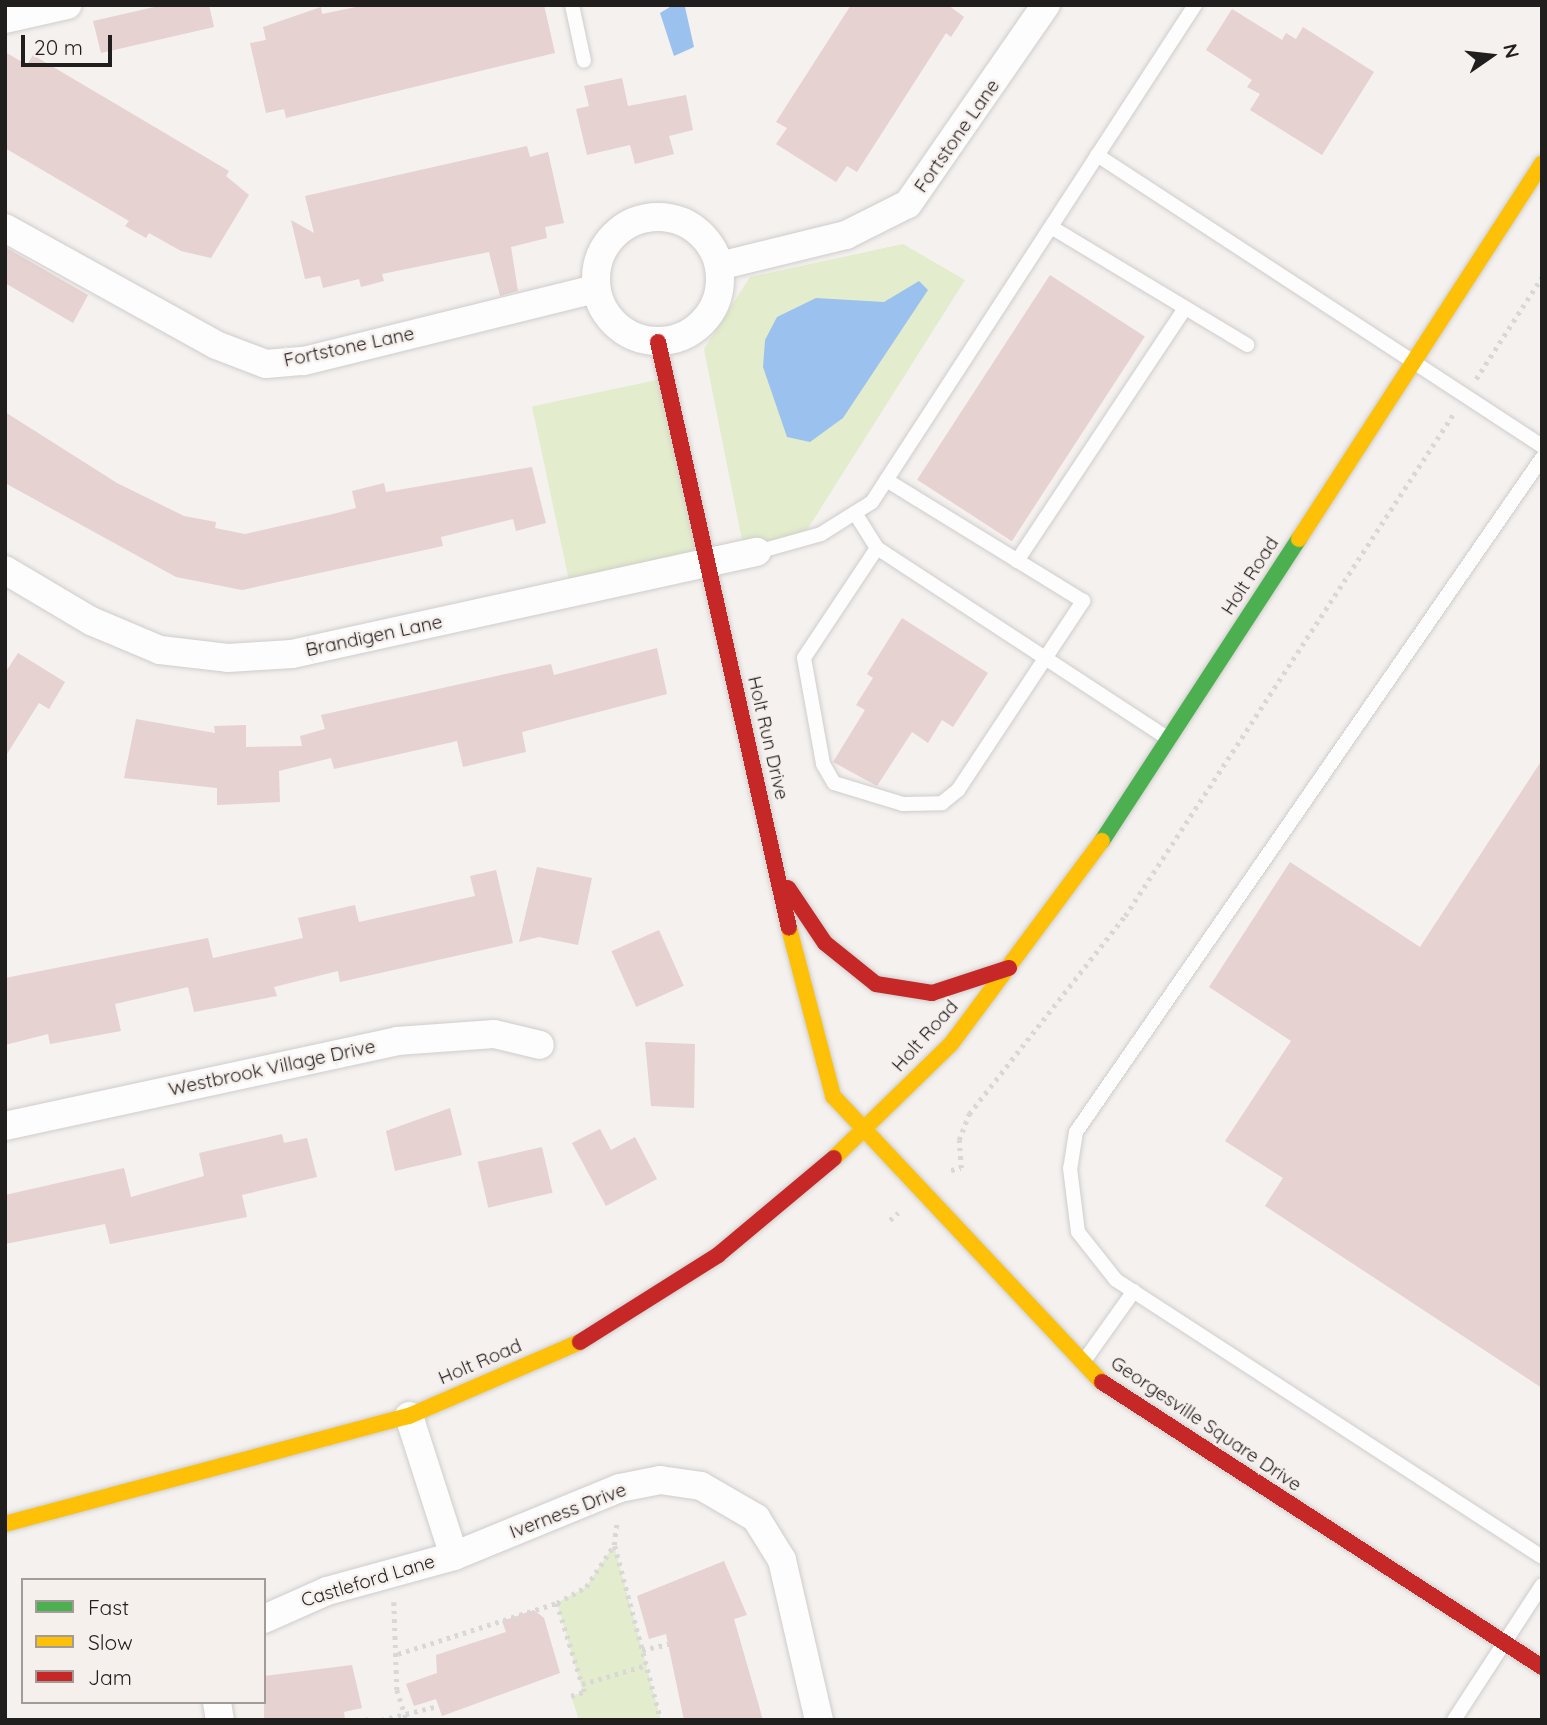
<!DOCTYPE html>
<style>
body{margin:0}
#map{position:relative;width:1547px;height:1725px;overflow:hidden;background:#f4f1ef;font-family:Quicksand,sans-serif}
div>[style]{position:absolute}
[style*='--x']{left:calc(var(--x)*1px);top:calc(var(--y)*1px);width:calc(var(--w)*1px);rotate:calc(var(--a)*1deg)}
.green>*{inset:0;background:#e3eccc;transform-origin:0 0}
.water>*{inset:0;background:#9bc2ee}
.building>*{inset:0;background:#e5d2d1;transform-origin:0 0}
.path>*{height:4.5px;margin-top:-2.25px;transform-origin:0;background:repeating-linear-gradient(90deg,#d9d8d7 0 3.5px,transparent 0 8.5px)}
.roads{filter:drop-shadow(0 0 2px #cfcdcb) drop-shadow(0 0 2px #cfcdcb)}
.lane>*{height:14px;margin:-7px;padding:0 7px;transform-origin:7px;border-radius:7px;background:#fdfdfd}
.street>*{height:28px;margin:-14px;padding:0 14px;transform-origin:14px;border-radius:14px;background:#fdfdfd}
.street>.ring{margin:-14px;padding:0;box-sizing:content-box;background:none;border:28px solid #fdfdfd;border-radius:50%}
.fast>*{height:16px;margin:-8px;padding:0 8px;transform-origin:8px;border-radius:8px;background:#4caf50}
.slow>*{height:16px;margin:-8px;padding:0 8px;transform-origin:8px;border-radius:8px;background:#ffc107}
.jam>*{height:16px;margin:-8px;padding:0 8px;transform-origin:8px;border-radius:8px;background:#c62828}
span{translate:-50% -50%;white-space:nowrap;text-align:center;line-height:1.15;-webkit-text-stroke:5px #f6f0ed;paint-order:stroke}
.street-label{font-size:19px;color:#211f1e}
.frame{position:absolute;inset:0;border:7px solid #211f1e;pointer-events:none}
.legend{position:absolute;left:21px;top:1578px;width:245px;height:126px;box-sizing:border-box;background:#f6f0ed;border:2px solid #a19c9a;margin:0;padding:9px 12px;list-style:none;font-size:21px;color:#211f1e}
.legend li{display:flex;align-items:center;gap:14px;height:35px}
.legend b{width:35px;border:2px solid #a19c9a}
.north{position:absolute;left:1456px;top:21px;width:70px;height:70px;-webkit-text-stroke:5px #f6f0ed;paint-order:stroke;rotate:76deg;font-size:19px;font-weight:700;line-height:28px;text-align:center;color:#211f1e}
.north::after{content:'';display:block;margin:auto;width:24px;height:32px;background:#211f1e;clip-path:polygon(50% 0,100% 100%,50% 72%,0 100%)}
.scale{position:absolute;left:21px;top:35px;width:91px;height:32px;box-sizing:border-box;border:4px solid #211f1e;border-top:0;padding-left:9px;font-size:21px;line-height:24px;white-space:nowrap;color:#211f1e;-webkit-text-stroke:5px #f6f0ed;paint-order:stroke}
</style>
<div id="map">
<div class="green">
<i style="clip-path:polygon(903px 244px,965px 280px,807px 530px,745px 555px,704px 349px,750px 277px)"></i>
<i style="left:666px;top:378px;width:189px;height:137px;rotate:78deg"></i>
<i style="clip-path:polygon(614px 1545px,661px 1720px,579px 1720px,571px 1696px,583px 1692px,557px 1603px,586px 1587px)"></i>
</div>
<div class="water">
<i style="clip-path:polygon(673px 5px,685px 7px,694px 47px,674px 56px,660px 13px)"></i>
<i style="clip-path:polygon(919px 281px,928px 290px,843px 418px,810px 442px,787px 437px,763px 367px,765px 340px,777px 317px,816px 298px,884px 302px)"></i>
</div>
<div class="building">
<i style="clip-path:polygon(163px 5px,209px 5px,214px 27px,101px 53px,93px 21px)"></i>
<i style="clip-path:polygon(366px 5px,544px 5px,555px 53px,286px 118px,284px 109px,266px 113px,250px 43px,266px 40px,263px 27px,321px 7px,322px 14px)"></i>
<i style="clip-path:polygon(851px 5px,948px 5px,964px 17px,951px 37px,946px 33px,857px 172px,847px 166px,836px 182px,776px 144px,787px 128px,776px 122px)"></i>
<i style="clip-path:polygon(1232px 9px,1282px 40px,1286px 33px,1296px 39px,1303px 27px,1374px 72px,1322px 155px,1250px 110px,1260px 94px,1247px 87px,1252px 80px,1206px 50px)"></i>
<i style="clip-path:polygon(5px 52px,27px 65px,33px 55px,229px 171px,226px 176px,249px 195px,211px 258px,181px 251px,149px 233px,146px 238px,125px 226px,129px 221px,5px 148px)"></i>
<i style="clip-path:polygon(622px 78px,628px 106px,686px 95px,693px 130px,669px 136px,674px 154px,635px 164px,630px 145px,587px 155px,576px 109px,589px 106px,584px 86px)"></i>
<i style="clip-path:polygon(527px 146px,530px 157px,548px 152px,564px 223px,545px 227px,547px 238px,511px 247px,518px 291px,500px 296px,489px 252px,382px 274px,384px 281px,361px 287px,359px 279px,323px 288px,320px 276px,305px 279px,291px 220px,314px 233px,305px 196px)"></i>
<i style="clip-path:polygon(5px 247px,88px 295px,73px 323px,5px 283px)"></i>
<i style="left:1050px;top:275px;width:113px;height:244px;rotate:33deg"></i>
<i style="clip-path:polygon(5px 412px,117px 483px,184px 516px,216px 522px,215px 528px,245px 534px,333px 514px,356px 508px,352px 491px,384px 483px,386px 492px,532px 467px,546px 523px,516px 531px,513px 519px,441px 537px,443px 546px,242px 590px,176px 577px,5px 483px)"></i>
<i style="clip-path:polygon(902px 618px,988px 673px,953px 727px,942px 720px,928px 743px,912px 732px,877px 786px,833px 762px,865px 710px,856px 705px,873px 678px,867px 674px)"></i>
<i style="clip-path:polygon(657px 648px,667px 694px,522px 732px,526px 752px,463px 767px,457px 741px,334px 769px,331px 758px,279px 771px,280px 802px,217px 805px,217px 788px,124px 778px,136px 719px,215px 733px,214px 726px,246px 725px,246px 747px,302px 746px,300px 736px,325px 729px,321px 715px,551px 664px,554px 675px)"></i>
<i style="clip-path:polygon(18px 653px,65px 682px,49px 709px,39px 703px,5px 757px,5px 673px)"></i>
<i style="clip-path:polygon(1542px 760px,1542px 1388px,1265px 1206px,1283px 1178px,1225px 1141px,1291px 1041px,1209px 987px,1290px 862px,1420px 947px)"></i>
<i style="clip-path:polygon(537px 867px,592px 878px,578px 945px,539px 937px,519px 942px)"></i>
<i style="clip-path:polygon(496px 870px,513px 943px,340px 982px,338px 971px,274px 987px,277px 996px,194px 1012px,188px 987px,115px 1004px,121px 1031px,50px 1044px,48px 1034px,5px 1045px,5px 978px,208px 938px,213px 958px,303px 938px,298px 918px,355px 905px,359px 922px,475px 896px,470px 876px)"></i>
<i style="left:659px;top:930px;width:61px;height:52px;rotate:66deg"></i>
<i style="clip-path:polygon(645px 1042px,695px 1044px,694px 1108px,651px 1106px)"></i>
<i style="clip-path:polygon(450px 1108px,462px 1155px,395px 1171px,386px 1131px)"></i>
<i style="clip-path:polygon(600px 1129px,611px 1150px,635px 1137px,657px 1179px,606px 1206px,572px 1143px)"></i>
<i style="clip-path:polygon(282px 1134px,284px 1143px,307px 1138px,317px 1177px,242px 1195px,247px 1217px,110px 1244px,105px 1224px,5px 1244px,5px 1195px,124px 1168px,131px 1197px,204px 1176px,199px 1153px)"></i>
<i style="left:542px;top:1147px;width:47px;height:66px;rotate:77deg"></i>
<i style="clip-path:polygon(724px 1561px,747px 1615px,734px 1619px,763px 1720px,684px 1720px,666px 1634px,649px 1639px,637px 1596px)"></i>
<i style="clip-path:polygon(534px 1610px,544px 1618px,560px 1673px,442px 1716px,436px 1699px,414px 1706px,406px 1684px,437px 1673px,436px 1655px,506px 1632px,502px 1621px)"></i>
<i style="clip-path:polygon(352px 1665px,362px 1708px,344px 1712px,345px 1720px,264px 1720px,264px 1676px)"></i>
</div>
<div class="path">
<i style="--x:1476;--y:379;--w:121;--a:-57.1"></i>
<i style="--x:951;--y:1170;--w:10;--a:-11"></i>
<i style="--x:961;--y:1168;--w:28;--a:-94"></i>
<i style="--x:959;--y:1140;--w:28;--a:-69"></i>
<i style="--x:969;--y:1114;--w:252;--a:-51.8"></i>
<i style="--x:1125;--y:916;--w:601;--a:-56.81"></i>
<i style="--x:890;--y:1220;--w:11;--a:-41"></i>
<i style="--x:615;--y:1546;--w:180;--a:75.2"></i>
<i style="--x:394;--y:1602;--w:88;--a:88"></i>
<i style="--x:397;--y:1690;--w:32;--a:72"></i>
<i style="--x:557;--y:1603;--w:85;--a:72.8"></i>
<i style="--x:642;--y:1650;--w:28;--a:-13"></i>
<i style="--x:398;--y:1654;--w:167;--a:-17.8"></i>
<i style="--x:557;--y:1603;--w:33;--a:-29"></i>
<i style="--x:586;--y:1587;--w:50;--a:-56.3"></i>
<i style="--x:614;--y:1545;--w:25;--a:-83"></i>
<i style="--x:571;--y:1696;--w:14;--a:-17"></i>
<i style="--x:584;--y:1692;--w:8;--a:-104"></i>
<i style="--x:582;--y:1684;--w:68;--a:-16.3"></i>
<i style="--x:365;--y:1720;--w:7;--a:-16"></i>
<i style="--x:373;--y:1720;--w:6;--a:0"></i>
<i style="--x:381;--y:1720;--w:59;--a:-13.8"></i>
</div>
<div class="roads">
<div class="lane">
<i style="--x:572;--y:5;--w:57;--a:77.9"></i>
<i style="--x:1097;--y:155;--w:532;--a:33.18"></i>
<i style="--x:1051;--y:227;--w:229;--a:31"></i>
<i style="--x:1542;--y:458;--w:819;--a:124.66"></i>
<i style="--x:1076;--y:1132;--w:36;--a:99"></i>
<i style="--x:1070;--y:1168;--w:64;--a:82.9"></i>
<i style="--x:1078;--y:1232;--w:61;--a:51.6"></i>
<i style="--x:1116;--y:1280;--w:508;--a:33.03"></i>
<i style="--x:855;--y:513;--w:41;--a:57.8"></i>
<i style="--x:877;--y:548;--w:132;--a:123.6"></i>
<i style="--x:804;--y:658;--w:108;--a:79.8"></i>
<i style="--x:823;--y:764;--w:22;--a:60"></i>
<i style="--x:834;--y:783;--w:72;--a:16.9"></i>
<i style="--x:903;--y:804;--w:39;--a:-1"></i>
<i style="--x:942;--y:803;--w:21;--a:-39"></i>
<i style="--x:958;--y:790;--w:227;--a:-56.5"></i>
<i style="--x:1083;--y:601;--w:231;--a:-148.4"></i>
<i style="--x:877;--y:548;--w:349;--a:33.2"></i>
<i style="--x:757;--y:552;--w:66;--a:-15.7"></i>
<i style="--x:821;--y:534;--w:60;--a:-32.1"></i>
<i style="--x:872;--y:502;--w:593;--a:-56.98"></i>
<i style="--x:1017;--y:561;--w:304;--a:-56.4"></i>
<i style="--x:1084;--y:1361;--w:86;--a:-54.5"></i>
<i style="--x:1454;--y:1720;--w:161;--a:-56.9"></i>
</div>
<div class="street">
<i style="--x:5;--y:19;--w:64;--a:-12.7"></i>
<i class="ring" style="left:596px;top:217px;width:96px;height:96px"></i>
<i style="--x:5;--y:228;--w:241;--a:29"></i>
<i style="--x:216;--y:345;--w:53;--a:20.8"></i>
<i style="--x:266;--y:364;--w:38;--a:-5"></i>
<i style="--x:304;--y:361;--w:301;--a:-13.9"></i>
<i style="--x:719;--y:266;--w:131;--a:-13.7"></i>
<i style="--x:846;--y:235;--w:69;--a:-26.6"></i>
<i style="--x:908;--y:204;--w:242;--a:-55.3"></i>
<i style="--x:5;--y:570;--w:100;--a:30.7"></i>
<i style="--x:91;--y:621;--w:75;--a:22.8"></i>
<i style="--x:160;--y:650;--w:68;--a:6.7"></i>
<i style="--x:228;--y:658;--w:64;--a:-3.6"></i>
<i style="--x:292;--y:654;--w:476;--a:-12.4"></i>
<i style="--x:5;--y:1126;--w:401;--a:-12.2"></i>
<i style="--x:397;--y:1041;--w:97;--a:-4.1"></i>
<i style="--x:494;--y:1034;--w:47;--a:13.4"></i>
<i style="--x:409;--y:1416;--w:147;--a:72.2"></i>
<i style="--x:264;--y:1619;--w:69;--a:-24"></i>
<i style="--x:327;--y:1591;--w:132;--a:-15.4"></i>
<i style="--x:454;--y:1556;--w:179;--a:-22.3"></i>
<i style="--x:620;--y:1488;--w:41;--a:-11.3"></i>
<i style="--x:660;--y:1480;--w:41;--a:8.3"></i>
<i style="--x:701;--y:1486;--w:64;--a:30.2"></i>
<i style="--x:756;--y:1518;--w:49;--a:58.2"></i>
<i style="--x:782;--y:1560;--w:164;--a:77"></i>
<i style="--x:217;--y:1702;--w:18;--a:81"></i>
</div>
<div class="fast">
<i style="--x:1102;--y:841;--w:361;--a:-56.9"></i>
</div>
<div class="slow">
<i style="--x:1299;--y:539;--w:447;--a:-57.1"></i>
<i style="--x:789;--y:928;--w:174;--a:75.3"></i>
<i style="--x:833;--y:1096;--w:393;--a:46.8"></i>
<i style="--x:834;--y:1158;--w:163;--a:-44.3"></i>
<i style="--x:951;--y:1044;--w:253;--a:-53.4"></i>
<i style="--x:5;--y:1524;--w:418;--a:-15"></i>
<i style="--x:409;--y:1416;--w:186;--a:-23.4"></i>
</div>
<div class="jam">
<i style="--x:658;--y:342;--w:600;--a:77.4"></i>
<i style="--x:788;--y:888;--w:66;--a:56.1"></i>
<i style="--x:825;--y:943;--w:65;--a:38.8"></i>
<i style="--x:876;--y:984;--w:57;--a:9.1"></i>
<i style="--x:932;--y:993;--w:81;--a:-18"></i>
<i style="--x:580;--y:1342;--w:163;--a:-32.2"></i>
<i style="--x:718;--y:1255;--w:151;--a:-39.9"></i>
<i style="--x:1102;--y:1382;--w:524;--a:32.93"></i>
</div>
</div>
<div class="street-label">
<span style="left:957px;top:136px;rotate:-55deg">Fortstone Lane</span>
<span style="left:349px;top:347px;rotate:-12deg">Fortstone Lane</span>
<span style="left:1250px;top:576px;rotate:-57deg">Holt Road</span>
<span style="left:374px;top:636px;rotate:-12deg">Brandigen Lane</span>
<span style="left:768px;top:738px;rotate:77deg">Holt Run Drive</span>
<span style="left:925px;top:1036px;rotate:-48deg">Holt Road</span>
<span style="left:272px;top:1068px;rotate:-12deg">Westbrook Village Drive</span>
<span style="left:480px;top:1362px;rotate:-23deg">Holt Road</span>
<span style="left:1206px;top:1424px;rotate:34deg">Georgesville Square Drive</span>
<span style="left:568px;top:1511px;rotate:-21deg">Iverness Drive</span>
<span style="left:368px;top:1581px;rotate:-17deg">Castleford Lane</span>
</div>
<div class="frame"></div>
<ul class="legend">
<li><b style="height:9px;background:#4caf50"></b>Fast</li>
<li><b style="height:9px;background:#ffc107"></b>Slow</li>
<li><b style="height:9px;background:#c62828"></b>Jam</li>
</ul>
<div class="north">N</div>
<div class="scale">20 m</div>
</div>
